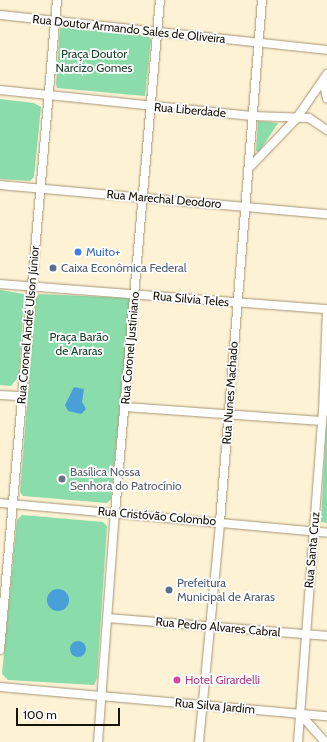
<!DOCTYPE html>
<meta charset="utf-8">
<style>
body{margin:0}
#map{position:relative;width:327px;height:742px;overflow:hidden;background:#fef2d5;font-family:Cabin,sans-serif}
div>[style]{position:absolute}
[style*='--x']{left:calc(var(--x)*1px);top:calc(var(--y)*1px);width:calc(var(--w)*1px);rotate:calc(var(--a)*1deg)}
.green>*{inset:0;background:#8bdcab}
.water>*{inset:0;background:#499fd7}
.round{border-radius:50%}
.roads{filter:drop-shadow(0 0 1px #a49574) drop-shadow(0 0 1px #a49574)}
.minor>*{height:8px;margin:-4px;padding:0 4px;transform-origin:4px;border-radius:4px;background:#fff}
.dots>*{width:11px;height:11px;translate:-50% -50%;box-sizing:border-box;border:2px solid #fff;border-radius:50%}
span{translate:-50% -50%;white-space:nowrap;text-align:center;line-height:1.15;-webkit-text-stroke:3.5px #fff;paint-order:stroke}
.street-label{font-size:12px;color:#181307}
.park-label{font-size:12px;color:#1b422c}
.shop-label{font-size:12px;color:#366cbe}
.left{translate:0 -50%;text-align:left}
.service-label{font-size:12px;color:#4e5e75}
.worship-label{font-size:12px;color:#5b616d}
.hotel-label{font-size:12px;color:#b23c85}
.scale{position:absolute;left:16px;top:708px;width:104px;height:18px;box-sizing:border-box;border:2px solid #181307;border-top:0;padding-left:5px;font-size:12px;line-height:14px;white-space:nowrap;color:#181307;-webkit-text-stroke:3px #fff;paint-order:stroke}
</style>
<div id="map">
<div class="green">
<i style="clip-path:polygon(64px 27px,148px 36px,151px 40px,145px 96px,57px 88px,56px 84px,60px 29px)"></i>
<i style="clip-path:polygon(0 99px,34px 103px,41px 107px,34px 177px,30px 181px,0 179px)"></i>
<i style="clip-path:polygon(258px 121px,278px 123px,259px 152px,256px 151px)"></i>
<i style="clip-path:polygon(0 290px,24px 294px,19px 376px,11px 386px,0 385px)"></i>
<i style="clip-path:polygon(39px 294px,127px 298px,130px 301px,111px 499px,107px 503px,23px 496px,20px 492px,36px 298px)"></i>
<i style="clip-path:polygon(327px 417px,327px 523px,321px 522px)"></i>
<i style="clip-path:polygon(22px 515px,103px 522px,107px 526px,97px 678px,94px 685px,8px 680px,2px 674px,17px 520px)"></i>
</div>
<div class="water">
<i style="clip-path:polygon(74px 387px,84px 389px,82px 402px,86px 409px,81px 414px,68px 411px,65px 405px)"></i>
<i class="round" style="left:47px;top:589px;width:22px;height:22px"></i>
<i class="round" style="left:70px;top:641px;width:16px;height:16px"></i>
</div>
<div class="roads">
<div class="minor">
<i style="--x:0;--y:15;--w:329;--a:6.1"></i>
<i style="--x:323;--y:81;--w:18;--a:77"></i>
<i style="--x:0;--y:90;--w:253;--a:5.9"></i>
<i style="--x:252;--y:116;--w:57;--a:2"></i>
<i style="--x:309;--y:118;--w:22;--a:34"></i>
<i style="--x:248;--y:169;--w:69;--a:-46.2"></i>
<i style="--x:296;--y:119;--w:55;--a:-55.4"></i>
<i style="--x:0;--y:185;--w:328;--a:5.1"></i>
<i style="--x:0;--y:284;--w:328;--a:4.4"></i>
<i style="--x:0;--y:395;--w:22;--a:3"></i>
<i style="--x:125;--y:407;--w:197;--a:4.1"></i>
<i style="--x:0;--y:503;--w:328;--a:5.2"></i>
<i style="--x:108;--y:618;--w:220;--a:4.7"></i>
<i style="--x:0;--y:650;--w:652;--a:-84.99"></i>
<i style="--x:0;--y:687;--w:328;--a:5.1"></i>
<i style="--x:300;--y:714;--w:38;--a:48"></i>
<i style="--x:98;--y:742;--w:230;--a:-85.8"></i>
<i style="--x:115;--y:513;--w:515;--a:-84.99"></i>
<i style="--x:199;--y:742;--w:221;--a:-84.5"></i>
<i style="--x:220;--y:522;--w:524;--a:-85.4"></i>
<i style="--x:298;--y:742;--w:330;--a:-85.7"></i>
<i style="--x:323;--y:413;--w:103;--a:-87.8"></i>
</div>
</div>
<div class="dots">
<i style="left:78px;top:252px;background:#3f7fe0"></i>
<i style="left:53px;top:268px;background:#5c6f8a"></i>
<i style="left:62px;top:479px;background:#6b7280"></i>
<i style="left:169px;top:590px;background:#5c6f8a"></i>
<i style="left:177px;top:680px;background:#d1479c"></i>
</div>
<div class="street-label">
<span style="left:129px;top:29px;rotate:6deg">Rua Doutor Armando Sales de Oliveira</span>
<span style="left:190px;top:110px;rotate:5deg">Rua Liberdade</span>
<span style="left:164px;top:199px;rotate:5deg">Rua Marechal Deodoro</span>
<span style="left:191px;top:299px;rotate:5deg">Rua Silvia Teles</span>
<span style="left:28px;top:325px;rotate:-85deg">Rua Coronel André Ulson Júnior</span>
<span style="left:130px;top:348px;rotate:-85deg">Rua Coronel Justiniano</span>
<span style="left:230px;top:393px;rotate:-86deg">Rua Nunes Machado</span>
<span style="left:157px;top:516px;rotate:5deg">Rua Cristóvão Colombo</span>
<span style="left:312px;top:550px;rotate:-85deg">Rua Santa Cruz</span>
<span style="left:218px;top:627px;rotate:5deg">Rua Pedro Alvares Cabral</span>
<span style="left:215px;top:706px;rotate:5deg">Rua Silva Jardim</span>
</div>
<div class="park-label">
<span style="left:94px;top:61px">Praça Doutor<br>Narcizo Gomes</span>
<span style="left:79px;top:344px">Praça Barão<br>de Araras</span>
</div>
<div class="shop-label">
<span class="left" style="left:86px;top:252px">Muito+</span>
</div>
<div class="service-label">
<span class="left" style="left:61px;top:268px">Caixa Econômica Federal</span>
<span class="left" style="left:177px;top:590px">Prefeitura<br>Municipal de Araras</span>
</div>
<div class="worship-label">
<span class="left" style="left:70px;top:479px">Basílica Nossa<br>Senhora do Patrocínio</span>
</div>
<div class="hotel-label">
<span class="left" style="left:185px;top:680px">Hotel Girardelli</span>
</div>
<div class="scale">100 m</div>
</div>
